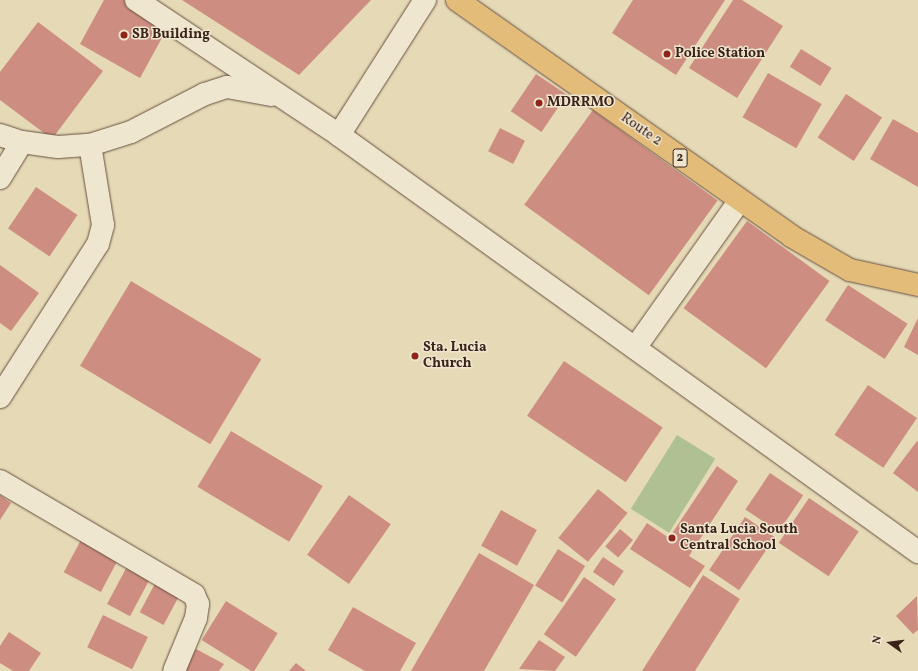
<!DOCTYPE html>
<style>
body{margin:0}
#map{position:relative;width:918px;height:671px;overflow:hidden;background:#e6d9b5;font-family:Vollkorn,serif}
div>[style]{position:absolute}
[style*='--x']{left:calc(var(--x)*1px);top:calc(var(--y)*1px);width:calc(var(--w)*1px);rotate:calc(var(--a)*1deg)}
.green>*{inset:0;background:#afc092;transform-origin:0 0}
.building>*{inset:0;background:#cd8e81;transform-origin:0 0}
.roads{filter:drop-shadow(0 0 1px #665041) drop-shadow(0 0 1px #665041)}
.minor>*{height:22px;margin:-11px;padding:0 11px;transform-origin:11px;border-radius:11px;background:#efe6cf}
.trunk>*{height:22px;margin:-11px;padding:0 11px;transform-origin:11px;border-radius:11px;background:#e3bc7a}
.dots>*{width:11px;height:11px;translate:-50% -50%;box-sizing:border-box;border:2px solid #efe6cf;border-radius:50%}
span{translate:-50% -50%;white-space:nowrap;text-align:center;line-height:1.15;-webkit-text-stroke:3px #efe6cf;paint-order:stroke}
.shield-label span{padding:1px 3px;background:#efe6cf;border:1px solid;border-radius:3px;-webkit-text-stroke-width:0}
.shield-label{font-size:13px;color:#3c231a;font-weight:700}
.poi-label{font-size:14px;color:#3c231a;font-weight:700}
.left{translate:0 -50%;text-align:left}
.street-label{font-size:14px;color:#3c231a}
.north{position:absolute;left:870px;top:623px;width:40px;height:40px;-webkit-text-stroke:3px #efe6cf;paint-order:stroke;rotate:284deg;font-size:11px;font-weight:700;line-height:16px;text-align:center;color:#3c231a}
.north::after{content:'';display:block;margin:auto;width:14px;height:18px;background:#3c231a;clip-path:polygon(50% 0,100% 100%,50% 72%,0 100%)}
</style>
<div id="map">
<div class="green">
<i style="left:677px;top:435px;width:45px;height:87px;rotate:32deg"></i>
</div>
<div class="building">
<i style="clip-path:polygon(104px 0,124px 0,169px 25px,140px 78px,80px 44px)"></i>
<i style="clip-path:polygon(182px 0,371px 0,299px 75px)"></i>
<i style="clip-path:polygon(633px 0,725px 0,676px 75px,612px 33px)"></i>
<i style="clip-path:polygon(733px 0,742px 0,783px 26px,737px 98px,689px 68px)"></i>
<i style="clip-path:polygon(38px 22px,103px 71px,52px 139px,0 100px,0 72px)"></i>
<i style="left:801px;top:49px;width:36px;height:21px;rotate:32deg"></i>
<i style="left:768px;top:73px;width:62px;height:51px;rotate:30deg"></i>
<i style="left:536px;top:74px;width:37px;height:45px;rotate:34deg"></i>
<i style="left:846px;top:94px;width:43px;height:52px;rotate:33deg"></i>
<i style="left:593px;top:110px;width:154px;height:117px;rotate:36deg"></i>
<i style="clip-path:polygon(893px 119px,918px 133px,918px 187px,870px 159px)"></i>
<i style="left:500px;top:128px;width:28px;height:26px;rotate:27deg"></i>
<i style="left:36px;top:187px;width:50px;height:50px;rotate:34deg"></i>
<i style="left:747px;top:221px;width:102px;height:108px;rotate:36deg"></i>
<i style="clip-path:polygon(0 265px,39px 293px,11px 331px,0 323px)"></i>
<i style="left:131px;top:281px;width:152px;height:99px;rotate:31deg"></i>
<i style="left:848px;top:285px;width:71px;height:42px;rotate:33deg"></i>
<i style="clip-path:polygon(918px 318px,918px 355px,904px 347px)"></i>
<i style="left:564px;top:361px;width:119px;height:66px;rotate:34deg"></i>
<i style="left:868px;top:385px;width:59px;height:60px;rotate:34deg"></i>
<i style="left:231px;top:431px;width:107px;height:65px;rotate:31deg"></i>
<i style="clip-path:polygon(917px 441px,918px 442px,918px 492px,893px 473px)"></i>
<i style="clip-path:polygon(717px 466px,738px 481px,689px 556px,705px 566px,690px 588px,630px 549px,647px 523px,669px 538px)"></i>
<i style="left:770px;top:473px;width:40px;height:44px;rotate:34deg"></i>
<i style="left:598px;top:489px;width:38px;height:63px;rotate:39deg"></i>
<i style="clip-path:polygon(0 495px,11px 503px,0 520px)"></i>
<i style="left:349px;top:495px;width:51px;height:73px;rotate:35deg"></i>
<i style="left:809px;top:498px;width:60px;height:54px;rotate:34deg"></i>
<i style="left:501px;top:510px;width:41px;height:41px;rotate:29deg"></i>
<i style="left:745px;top:517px;width:36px;height:64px;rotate:34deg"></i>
<i style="left:620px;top:529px;width:17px;height:23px;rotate:40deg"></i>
<i style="left:83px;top:536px;width:42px;height:41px;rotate:28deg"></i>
<i style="left:558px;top:549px;width:32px;height:43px;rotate:32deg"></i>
<i style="clip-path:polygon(479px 553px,534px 585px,484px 671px,411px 671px)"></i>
<i style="left:603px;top:557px;width:25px;height:18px;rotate:34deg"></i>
<i style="left:131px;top:559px;width:26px;height:51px;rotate:28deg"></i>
<i style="clip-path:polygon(703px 575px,740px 599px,695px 671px,642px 671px)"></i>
<i style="left:159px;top:576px;width:27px;height:41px;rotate:28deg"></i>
<i style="left:584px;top:577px;width:39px;height:70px;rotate:35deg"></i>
<i style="clip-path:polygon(917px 596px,918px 630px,913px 634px,896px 616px)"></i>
<i style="left:226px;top:601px;width:61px;height:46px;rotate:32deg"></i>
<i style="clip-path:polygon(353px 607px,416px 643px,400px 671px,365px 671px,328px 650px)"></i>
<i style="left:103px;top:615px;width:50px;height:36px;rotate:26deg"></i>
<i style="clip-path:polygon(9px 632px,41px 653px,29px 671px,13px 671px,0 663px,0 646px)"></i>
<i style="clip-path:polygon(539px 640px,565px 657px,555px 671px,519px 669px)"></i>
<i style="clip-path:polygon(196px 649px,224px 664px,219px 671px,184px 671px)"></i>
<i style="clip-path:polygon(296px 663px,306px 671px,289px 671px)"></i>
</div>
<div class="roads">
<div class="minor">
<i style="--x:136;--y:0;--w:244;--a:33.6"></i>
<i style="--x:339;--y:135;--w:714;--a:35.76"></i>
<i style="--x:0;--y:135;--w:23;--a:18"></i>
<i style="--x:22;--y:142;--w:36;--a:8"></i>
<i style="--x:58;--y:147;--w:32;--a:-4"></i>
<i style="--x:90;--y:145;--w:43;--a:-17.6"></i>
<i style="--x:131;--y:132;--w:83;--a:-27.2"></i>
<i style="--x:205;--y:94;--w:23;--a:-18"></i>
<i style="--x:227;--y:87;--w:45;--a:10.3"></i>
<i style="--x:339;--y:135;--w:160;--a:-57.5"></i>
<i style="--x:0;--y:178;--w:42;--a:-58.6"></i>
<i style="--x:635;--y:348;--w:181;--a:-54.6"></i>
<i style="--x:0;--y:397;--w:182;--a:-57.4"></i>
<i style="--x:98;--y:244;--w:20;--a:-75"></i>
<i style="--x:103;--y:225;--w:81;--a:-99.2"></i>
<i style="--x:0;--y:481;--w:225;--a:30.4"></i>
<i style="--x:194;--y:595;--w:10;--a:66"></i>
<i style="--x:198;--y:604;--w:14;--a:98"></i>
<i style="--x:196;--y:618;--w:57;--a:112.5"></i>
</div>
<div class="trunk">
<i style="--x:457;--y:0;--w:409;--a:35.2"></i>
<i style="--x:791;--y:236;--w:68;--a:30"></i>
<i style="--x:850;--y:270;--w:70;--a:12.4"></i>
</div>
</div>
<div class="dots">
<i style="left:124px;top:35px;background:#8f2418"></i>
<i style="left:667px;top:54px;background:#8f2418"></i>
<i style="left:539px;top:103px;background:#8f2418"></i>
<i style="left:415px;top:356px;background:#8f2418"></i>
<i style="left:672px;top:538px;background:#8f2418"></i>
</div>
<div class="shield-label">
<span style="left:680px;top:158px">2</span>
</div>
<div class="poi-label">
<span class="left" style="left:132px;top:35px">SB Building</span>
<span class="left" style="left:675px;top:54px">Police Station</span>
<span class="left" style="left:547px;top:103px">MDRRMO</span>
<span class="left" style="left:423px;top:356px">Sta. Lucia<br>Church</span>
<span class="left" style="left:680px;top:538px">Santa Lucia South<br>Central School</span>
</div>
<div class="street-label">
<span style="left:641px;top:130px;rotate:35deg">Route 2</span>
</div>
<div class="north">N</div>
</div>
